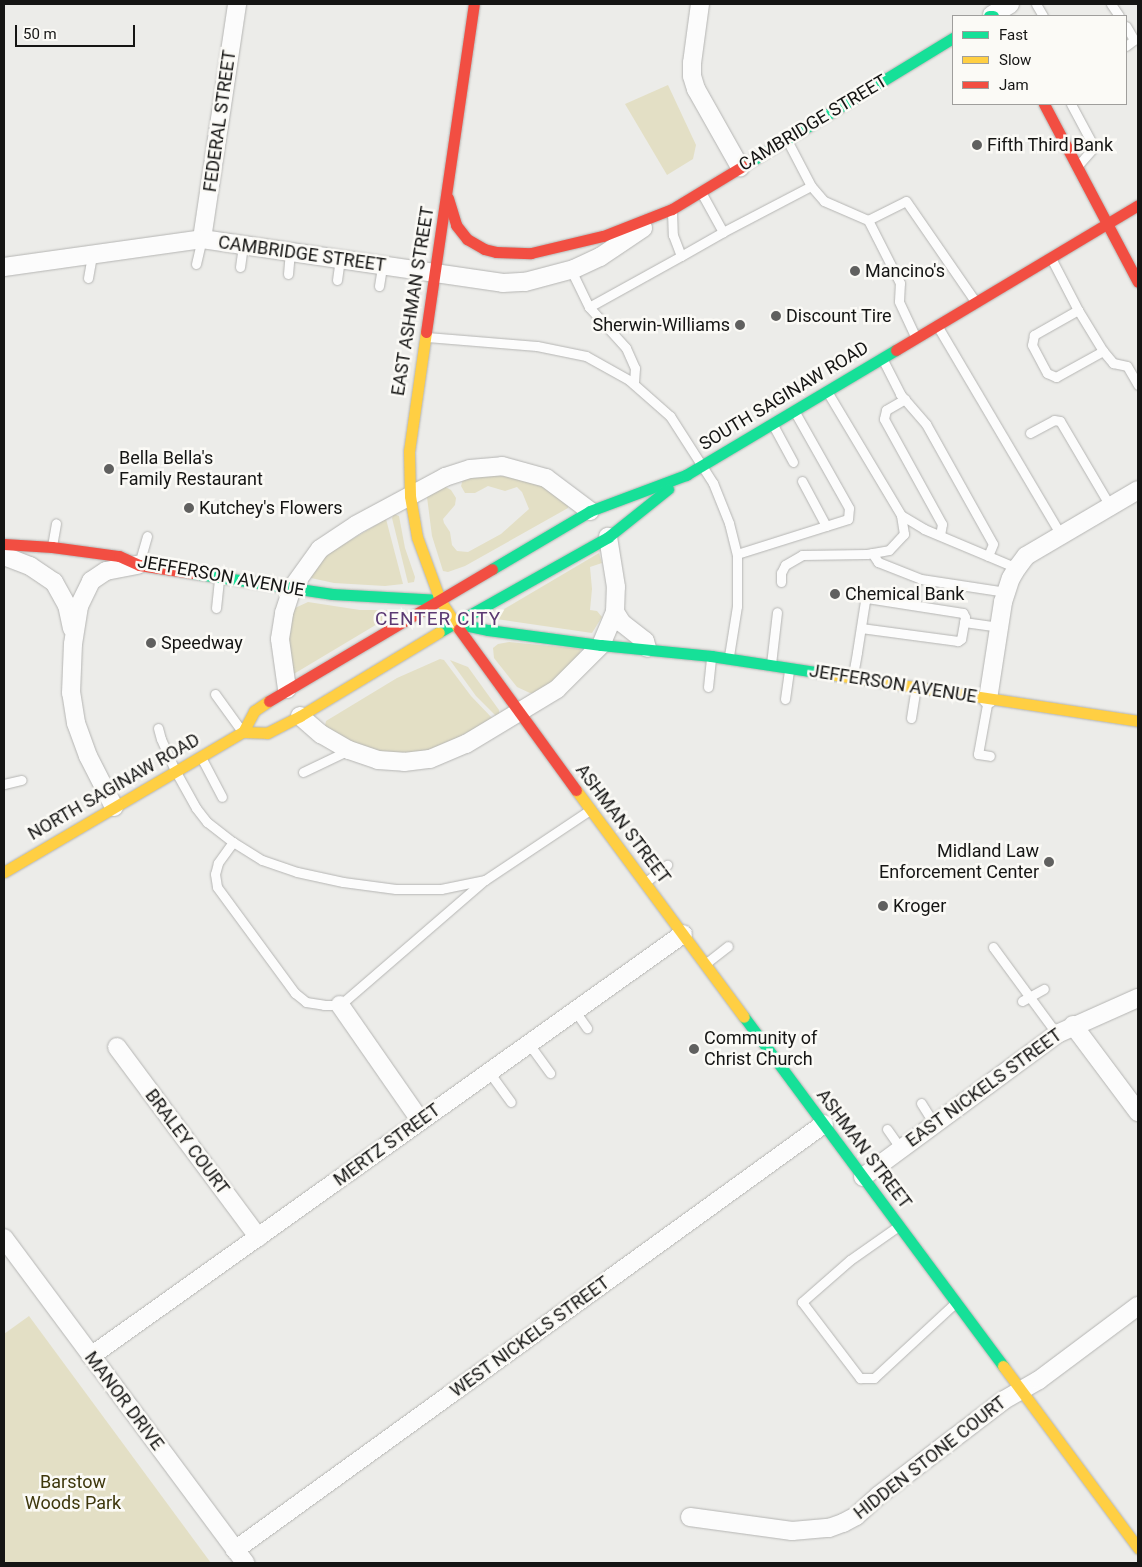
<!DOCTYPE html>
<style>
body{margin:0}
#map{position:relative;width:1142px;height:1567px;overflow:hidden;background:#ecece9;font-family:Roboto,sans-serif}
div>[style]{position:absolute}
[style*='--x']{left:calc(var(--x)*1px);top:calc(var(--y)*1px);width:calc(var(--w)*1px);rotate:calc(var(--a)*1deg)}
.green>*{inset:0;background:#e3dfc5}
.roads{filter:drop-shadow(0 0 1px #b5b5b3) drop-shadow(0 0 1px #b5b5b3)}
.lane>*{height:9px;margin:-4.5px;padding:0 4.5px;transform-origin:4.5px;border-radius:4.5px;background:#fcfcfc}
.street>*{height:18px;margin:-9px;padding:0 9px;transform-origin:9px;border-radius:9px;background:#fcfcfc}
.fast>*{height:11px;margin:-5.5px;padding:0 5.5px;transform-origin:5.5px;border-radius:5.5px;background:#16e098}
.slow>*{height:11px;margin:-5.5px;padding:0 5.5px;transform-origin:5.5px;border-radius:5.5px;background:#ffcf43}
.jam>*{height:11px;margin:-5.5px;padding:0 5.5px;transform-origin:5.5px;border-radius:5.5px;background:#f24e42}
.dots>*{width:14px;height:14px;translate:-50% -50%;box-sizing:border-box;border:2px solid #fbfaf6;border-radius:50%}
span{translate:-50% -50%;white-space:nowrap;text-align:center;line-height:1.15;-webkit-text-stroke:5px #fbfaf6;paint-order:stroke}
.street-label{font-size:18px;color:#151514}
.poi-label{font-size:18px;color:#151514}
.left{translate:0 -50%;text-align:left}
.right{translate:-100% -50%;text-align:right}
.park-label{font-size:18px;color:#3e370c}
.neighbourhood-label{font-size:19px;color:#5b3973;letter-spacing:1px}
.frame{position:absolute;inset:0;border:5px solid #151514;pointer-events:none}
.legend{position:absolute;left:952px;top:15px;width:175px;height:90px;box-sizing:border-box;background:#fbfaf6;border:1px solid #9f9e9c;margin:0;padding:6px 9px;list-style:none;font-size:15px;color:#151514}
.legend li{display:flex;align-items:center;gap:10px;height:25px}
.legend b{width:25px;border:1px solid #9f9e9c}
.scale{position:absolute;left:15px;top:25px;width:120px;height:22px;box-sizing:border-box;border:2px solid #151514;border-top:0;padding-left:6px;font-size:15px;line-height:18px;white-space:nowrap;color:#151514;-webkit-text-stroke:4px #fbfaf6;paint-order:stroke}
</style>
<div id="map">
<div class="green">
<i style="clip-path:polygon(668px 85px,696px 145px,693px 159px,667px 175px,625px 104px)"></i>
<i style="clip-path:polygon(496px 475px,532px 481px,547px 489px,568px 504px,568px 508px,465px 566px,448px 572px,443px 571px,432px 536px,427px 497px,444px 486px,451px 490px,456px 498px,455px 505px,443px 519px,444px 523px,450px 532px,452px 545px,457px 551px,468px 552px,501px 534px,529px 509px,522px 492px,517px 487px,505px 491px,488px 486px,475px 493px,465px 493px,461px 486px,463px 479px)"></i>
<i style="clip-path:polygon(394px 514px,399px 516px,405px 548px,415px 577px,414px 582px,408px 583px,392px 518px)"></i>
<i style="clip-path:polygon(386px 519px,403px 584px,385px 586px,334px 583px,311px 578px,310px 576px,324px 558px,334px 550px)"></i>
<i style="clip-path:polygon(599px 553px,602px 563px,590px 567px,592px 589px,590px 610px,597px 611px,602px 617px,592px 633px,489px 618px)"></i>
<i style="clip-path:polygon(308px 602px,360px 610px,386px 610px,393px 611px,394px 614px,292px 675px,287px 633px,295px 608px)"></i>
<i style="clip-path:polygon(509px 642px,581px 649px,577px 663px,537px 693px,530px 693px,517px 687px,494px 658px,493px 648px,498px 644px)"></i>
<i style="clip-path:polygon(440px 659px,444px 660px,471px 696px,493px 719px,436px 749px,403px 755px,365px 750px,325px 726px,326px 721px,397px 678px)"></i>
<i style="clip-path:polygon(450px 660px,468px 667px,499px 710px,499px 715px,496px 716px,476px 696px)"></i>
<i style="clip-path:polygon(29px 1316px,211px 1563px,4px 1563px,4px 1334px)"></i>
</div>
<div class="roads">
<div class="lane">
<i style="--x:1036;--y:4;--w:14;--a:60"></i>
<i style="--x:1111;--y:4;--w:14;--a:56"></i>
<i style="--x:1126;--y:26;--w:16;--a:60"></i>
<i style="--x:1134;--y:40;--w:10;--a:143"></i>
<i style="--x:1071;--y:104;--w:49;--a:61.9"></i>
<i style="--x:1094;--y:147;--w:23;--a:131"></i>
<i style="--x:787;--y:140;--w:52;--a:62.4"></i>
<i style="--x:811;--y:186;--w:20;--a:49"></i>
<i style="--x:824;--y:201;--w:48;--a:23.4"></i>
<i style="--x:701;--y:192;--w:46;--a:61.2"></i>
<i style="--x:723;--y:232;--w:99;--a:-27.6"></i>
<i style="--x:672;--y:211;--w:24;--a:88"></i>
<i style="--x:673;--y:235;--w:22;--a:69"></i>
<i style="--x:681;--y:256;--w:48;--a:-29.7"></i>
<i style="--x:1051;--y:258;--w:59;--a:62.6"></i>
<i style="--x:1078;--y:310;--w:48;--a:58.6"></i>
<i style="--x:1103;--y:351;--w:16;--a:50"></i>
<i style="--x:1113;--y:363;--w:14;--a:12"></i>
<i style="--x:1127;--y:366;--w:22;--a:60"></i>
<i style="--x:196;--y:264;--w:26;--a:-77"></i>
<i style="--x:240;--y:267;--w:22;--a:-82"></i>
<i style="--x:571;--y:270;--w:41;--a:64.1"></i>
<i style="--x:589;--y:307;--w:105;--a:-29"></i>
<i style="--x:288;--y:274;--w:22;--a:-85"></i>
<i style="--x:88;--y:278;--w:23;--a:-80"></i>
<i style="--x:337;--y:280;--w:21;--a:-82"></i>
<i style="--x:379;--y:286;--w:20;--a:-81"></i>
<i style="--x:589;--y:307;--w:55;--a:47.9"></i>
<i style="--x:626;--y:348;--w:22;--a:66"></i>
<i style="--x:635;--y:368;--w:16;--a:94"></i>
<i style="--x:1078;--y:310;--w:51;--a:150.4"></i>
<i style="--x:1034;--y:335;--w:10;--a:101"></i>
<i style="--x:1032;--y:345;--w:32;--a:62"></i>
<i style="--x:1047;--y:373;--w:10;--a:24"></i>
<i style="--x:1056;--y:377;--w:54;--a:-29"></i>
<i style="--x:938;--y:327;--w:242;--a:59.4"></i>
<i style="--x:915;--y:336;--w:38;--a:-115"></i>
<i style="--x:899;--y:301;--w:18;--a:-87"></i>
<i style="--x:900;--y:283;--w:71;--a:-116.9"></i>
<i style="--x:868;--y:220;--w:42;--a:-26.6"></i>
<i style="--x:906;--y:201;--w:121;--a:55.4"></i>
<i style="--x:427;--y:337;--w:110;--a:4.7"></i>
<i style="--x:537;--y:346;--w:50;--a:11.5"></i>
<i style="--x:586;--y:356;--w:49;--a:29.2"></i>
<i style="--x:629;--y:380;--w:55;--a:41.3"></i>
<i style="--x:670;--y:416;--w:80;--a:57.3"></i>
<i style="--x:713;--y:483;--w:43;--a:68.2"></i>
<i style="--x:729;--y:523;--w:32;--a:76"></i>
<i style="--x:737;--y:554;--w:52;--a:90"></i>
<i style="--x:737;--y:606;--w:51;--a:99.1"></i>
<i style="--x:883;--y:360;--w:38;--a:63"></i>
<i style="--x:900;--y:394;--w:40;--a:49"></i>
<i style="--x:926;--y:424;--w:137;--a:60.8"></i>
<i style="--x:993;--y:544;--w:13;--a:113"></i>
<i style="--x:905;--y:399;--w:22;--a:150"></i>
<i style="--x:886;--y:410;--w:9;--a:103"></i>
<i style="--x:884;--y:419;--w:120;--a:61.1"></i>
<i style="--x:942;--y:524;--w:11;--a:100"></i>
<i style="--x:773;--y:425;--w:42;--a:61.6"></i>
<i style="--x:1030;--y:433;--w:27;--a:-28"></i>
<i style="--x:1054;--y:420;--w:6;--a:9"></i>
<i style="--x:1060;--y:421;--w:99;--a:59.5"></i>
<i style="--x:802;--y:481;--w:51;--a:61.9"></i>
<i style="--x:901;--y:515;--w:27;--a:31"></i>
<i style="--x:924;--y:529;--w:101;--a:22.8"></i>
<i style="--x:52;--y:546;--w:23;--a:-80"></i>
<i style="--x:872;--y:553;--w:11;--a:56"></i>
<i style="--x:878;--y:562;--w:46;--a:21.6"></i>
<i style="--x:921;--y:579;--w:86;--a:8.7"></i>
<i style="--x:737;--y:554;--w:116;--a:-17.5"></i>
<i style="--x:848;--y:519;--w:11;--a:-85"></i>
<i style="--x:849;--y:508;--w:110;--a:-119.4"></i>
<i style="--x:139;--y:564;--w:29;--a:-74"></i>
<i style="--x:781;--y:582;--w:9;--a:-90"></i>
<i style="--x:781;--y:573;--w:9;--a:-63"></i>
<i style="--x:785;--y:565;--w:20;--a:-30"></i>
<i style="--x:802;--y:555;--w:65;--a:-0.9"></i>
<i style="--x:867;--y:554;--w:22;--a:-10"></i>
<i style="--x:889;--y:550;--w:22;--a:-47"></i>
<i style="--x:904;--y:534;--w:19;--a:-99"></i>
<i style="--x:901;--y:515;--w:142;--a:-120.9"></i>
<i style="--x:216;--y:608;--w:29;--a:-84"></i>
<i style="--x:964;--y:622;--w:35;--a:8"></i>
<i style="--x:771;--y:664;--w:52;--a:-83.4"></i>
<i style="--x:853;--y:675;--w:23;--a:-80"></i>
<i style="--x:857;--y:652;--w:52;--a:-81.1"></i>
<i style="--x:865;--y:601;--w:4;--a:-56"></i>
<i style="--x:867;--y:598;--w:97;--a:8.9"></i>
<i style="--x:963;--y:613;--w:4;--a:63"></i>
<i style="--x:965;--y:617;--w:22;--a:100"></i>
<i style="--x:961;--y:639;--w:4;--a:146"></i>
<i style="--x:958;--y:641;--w:98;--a:-172.4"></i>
<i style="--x:708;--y:687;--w:30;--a:-84"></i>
<i style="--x:215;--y:694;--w:44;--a:54.2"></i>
<i style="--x:785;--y:699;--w:28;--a:-82"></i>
<i style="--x:988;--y:699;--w:56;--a:100.3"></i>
<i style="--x:978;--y:754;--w:12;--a:9"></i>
<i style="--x:911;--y:718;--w:30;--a:-81"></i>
<i style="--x:158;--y:728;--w:11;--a:75"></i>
<i style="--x:161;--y:739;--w:36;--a:66"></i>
<i style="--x:176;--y:772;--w:41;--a:60.9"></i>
<i style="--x:196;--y:808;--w:18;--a:52"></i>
<i style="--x:207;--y:822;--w:33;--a:38"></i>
<i style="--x:233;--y:842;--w:34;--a:32"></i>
<i style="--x:262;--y:860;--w:37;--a:19"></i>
<i style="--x:297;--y:872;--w:47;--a:12.3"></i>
<i style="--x:343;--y:882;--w:53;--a:7.5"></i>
<i style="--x:396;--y:889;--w:45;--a:0"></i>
<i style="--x:441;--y:889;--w:45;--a:-11.6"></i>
<i style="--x:485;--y:880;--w:126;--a:-33.7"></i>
<i style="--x:201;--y:757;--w:45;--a:62.3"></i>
<i style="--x:303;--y:772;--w:51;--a:-25.6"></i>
<i style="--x:4;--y:784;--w:18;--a:-13"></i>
<i style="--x:233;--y:842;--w:26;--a:126"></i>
<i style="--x:218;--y:863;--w:11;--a:105"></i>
<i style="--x:215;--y:874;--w:13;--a:81"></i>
<i style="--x:217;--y:887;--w:132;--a:53.7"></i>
<i style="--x:295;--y:993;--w:14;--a:39"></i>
<i style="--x:306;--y:1002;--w:18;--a:9"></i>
<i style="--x:324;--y:1005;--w:16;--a:0"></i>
<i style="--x:340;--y:1005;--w:191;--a:-40.8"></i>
<i style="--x:647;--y:881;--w:26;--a:-39"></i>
<i style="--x:993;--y:947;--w:108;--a:53.7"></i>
<i style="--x:705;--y:964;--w:29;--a:-38"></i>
<i style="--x:1022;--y:1001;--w:25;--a:-29"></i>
<i style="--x:575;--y:1011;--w:21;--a:55"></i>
<i style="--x:529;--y:1044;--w:36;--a:54"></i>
<i style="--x:489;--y:1072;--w:37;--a:54"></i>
<i style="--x:921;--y:1103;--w:25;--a:58"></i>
<i style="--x:887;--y:1129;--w:24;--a:55"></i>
<i style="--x:897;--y:1227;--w:57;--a:144.9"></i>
<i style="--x:850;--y:1260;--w:64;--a:138.8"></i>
<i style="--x:802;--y:1302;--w:96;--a:52.7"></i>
<i style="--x:860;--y:1378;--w:14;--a:0"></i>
<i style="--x:874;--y:1378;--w:109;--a:-42.8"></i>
</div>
<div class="street">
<i style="--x:700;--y:4;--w:60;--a:97.7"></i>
<i style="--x:692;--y:63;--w:13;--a:90"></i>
<i style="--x:692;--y:76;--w:14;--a:73"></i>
<i style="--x:696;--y:89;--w:90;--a:60.6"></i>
<i style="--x:992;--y:15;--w:21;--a:-31"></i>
<i style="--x:202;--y:239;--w:238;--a:-81.5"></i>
<i style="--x:4;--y:267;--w:200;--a:-8"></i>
<i style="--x:202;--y:239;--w:304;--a:8.3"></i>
<i style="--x:503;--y:283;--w:22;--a:-3"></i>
<i style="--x:525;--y:282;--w:51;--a:-14.9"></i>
<i style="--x:574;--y:269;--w:29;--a:-25"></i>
<i style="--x:600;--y:257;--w:52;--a:-34"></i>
<i style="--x:4;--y:556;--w:28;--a:21"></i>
<i style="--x:30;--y:566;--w:29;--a:34"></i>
<i style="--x:54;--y:582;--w:26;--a:61"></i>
<i style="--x:67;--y:605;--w:24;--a:78"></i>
<i style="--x:615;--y:612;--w:13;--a:58"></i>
<i style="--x:622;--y:623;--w:29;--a:38"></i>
<i style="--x:645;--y:641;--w:7;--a:74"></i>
<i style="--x:287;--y:689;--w:50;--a:-98"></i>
<i style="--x:280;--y:639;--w:26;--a:-81"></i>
<i style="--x:284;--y:613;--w:26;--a:-72"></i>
<i style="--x:292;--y:588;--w:48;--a:-54.3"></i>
<i style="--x:320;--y:549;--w:43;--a:-33.7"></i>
<i style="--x:356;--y:525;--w:101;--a:-28.3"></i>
<i style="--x:445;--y:477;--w:26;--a:-18"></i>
<i style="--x:470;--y:469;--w:32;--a:-5"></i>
<i style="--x:502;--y:466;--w:46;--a:15.3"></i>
<i style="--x:546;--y:478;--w:55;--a:36.9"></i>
<i style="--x:988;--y:699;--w:98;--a:-81.2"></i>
<i style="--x:1003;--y:602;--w:25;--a:-72"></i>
<i style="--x:1011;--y:578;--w:12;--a:-59"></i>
<i style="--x:1017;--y:568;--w:15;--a:-53"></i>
<i style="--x:1026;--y:556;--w:130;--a:-30.5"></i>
<i style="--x:300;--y:716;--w:28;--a:41"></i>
<i style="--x:321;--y:734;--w:32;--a:30"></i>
<i style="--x:349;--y:750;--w:31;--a:19"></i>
<i style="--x:378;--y:760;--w:26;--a:4"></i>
<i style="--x:404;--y:762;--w:26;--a:-7"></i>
<i style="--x:430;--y:759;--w:39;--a:-23"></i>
<i style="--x:466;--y:744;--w:106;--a:-31.1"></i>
<i style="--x:557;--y:689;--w:62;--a:-45"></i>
<i style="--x:601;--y:645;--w:36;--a:-67"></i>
<i style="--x:615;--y:612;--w:25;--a:-88"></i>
<i style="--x:616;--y:587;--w:51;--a:-99.1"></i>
<i style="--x:114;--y:807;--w:57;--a:-117"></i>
<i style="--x:88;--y:756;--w:35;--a:-110"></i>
<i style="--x:76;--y:723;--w:30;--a:-99"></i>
<i style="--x:71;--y:693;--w:49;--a:-87.7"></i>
<i style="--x:73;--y:644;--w:38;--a:-81"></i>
<i style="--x:79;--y:606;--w:28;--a:-64"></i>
<i style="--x:91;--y:581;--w:18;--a:-34"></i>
<i style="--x:106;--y:571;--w:33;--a:-11"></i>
<i style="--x:340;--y:1005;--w:140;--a:55.2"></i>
<i style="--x:1073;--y:1025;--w:109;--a:53.2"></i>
<i style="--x:117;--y:1047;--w:237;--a:53.4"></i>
<i style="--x:863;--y:1177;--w:241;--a:-36.4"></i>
<i style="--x:1057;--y:1034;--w:89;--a:-24"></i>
<i style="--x:4;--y:1238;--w:405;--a:53.4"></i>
<i style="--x:91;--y:1356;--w:727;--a:-35.48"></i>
<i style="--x:690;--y:1517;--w:103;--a:7.8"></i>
<i style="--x:792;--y:1531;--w:37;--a:-5"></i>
<i style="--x:829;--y:1528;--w:15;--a:-20"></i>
<i style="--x:843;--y:1523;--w:15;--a:-28"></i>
<i style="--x:856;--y:1516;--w:30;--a:-42"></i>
<i style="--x:878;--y:1496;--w:158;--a:-37.3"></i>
<i style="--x:1004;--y:1400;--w:40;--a:-29.7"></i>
<i style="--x:1039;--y:1380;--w:124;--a:-36.8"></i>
<i style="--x:235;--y:1550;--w:727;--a:-35.88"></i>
</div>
<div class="fast">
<i style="--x:989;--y:16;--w:4;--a:0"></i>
<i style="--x:743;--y:166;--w:246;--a:-31.4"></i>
<i style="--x:492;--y:569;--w:114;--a:-30.6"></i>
<i style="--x:590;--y:511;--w:103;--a:-20.6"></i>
<i style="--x:686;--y:475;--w:244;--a:-30.8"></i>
<i style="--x:192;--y:573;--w:142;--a:8.5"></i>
<i style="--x:332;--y:594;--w:108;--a:3.2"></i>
<i style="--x:455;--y:623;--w:34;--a:12"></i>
<i style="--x:488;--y:630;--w:114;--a:7.6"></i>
<i style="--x:601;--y:645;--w:111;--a:5.7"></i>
<i style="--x:711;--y:656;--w:125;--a:8.7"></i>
<i style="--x:439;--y:632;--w:194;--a:-29.3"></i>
<i style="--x:608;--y:537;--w:77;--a:-38.7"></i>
<i style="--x:744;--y:1017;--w:435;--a:53.4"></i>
</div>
<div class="slow">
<i style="--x:426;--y:332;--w:120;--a:98.1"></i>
<i style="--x:409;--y:451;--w:45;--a:88.7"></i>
<i style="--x:410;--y:496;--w:42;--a:80.3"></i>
<i style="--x:417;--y:537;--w:67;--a:69.9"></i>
<i style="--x:440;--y:600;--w:35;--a:57"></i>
<i style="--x:835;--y:675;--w:306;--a:8.6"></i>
<i style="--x:243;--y:732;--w:24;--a:2"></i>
<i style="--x:267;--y:733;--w:37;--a:-27"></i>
<i style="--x:300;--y:716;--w:162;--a:-31.1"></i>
<i style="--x:576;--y:790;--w:282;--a:53.5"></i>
<i style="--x:4;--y:872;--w:277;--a:-30.4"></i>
<i style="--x:243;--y:732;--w:24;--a:-62"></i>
<i style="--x:254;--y:711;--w:18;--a:-34"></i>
<i style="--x:1003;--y:1366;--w:227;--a:53.4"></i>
</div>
<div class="jam">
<i style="--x:1044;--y:104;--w:201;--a:62.2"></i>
<i style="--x:448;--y:198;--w:28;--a:73"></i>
<i style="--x:456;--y:225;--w:18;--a:52"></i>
<i style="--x:467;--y:239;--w:20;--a:30"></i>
<i style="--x:484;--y:249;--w:12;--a:14"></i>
<i style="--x:496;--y:252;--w:35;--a:2"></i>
<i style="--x:531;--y:253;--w:74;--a:-13.3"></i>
<i style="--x:603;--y:236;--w:74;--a:-21.4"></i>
<i style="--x:672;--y:209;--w:83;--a:-31.2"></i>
<i style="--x:426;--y:332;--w:331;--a:-81.7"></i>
<i style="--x:896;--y:350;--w:282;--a:-30.9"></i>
<i style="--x:4;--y:544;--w:48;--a:3.6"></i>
<i style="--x:52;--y:547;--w:68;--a:7.7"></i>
<i style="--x:119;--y:556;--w:22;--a:24"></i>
<i style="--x:139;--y:565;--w:54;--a:8.6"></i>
<i style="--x:459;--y:629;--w:199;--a:54"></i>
<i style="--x:269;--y:701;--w:259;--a:-30.6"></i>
</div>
</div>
<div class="dots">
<i style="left:977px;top:145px;background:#60605f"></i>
<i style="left:855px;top:271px;background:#60605f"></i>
<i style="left:776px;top:316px;background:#60605f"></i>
<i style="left:740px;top:325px;background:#60605f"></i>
<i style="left:109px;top:469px;background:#60605f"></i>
<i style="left:189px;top:508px;background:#60605f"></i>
<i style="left:835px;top:594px;background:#60605f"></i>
<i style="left:151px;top:643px;background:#60605f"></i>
<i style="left:1049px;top:862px;background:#60605f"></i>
<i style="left:883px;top:906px;background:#60605f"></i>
<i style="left:694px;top:1049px;background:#60605f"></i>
</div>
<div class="street-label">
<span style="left:220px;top:121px;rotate:-82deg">FEDERAL STREET</span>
<span style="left:813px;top:123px;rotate:-31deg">CAMBRIDGE STREET</span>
<span style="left:302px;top:254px;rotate:8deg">CAMBRIDGE STREET</span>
<span style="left:413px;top:301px;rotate:-81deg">EAST ASHMAN STREET</span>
<span style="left:784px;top:396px;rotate:-31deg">SOUTH SAGINAW ROAD</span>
<span style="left:221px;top:576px;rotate:10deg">JEFFERSON AVENUE</span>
<span style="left:893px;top:684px;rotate:9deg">JEFFERSON AVENUE</span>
<span style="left:114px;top:787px;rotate:-30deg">NORTH SAGINAW ROAD</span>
<span style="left:623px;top:824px;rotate:53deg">ASHMAN STREET</span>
<span style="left:984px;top:1088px;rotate:-36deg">EAST NICKELS STREET</span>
<span style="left:187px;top:1142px;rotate:53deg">BRALEY COURT</span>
<span style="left:387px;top:1145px;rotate:-36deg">MERTZ STREET</span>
<span style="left:864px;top:1149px;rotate:53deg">ASHMAN STREET</span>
<span style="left:530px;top:1337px;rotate:-36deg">WEST NICKELS STREET</span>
<span style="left:124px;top:1401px;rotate:53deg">MANOR DRIVE</span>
<span style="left:930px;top:1458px;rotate:-38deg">HIDDEN STONE COURT</span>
</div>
<div class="poi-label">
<span class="left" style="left:987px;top:145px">Fifth Third Bank</span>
<span class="left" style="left:865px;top:271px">Mancino's</span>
<span class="left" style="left:786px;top:316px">Discount Tire</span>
<span class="right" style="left:730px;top:325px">Sherwin-Williams</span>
<span class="left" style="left:119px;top:469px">Bella Bella's<br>Family Restaurant</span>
<span class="left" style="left:199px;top:508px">Kutchey's Flowers</span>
<span class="left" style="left:845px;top:594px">Chemical Bank</span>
<span class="left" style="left:161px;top:643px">Speedway</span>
<span class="right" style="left:1039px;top:862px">Midland Law<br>Enforcement Center</span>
<span class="left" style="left:893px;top:906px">Kroger</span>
<span class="left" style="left:704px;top:1049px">Community of<br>Christ Church</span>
</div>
<div class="park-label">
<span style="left:73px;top:1493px">Barstow<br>Woods Park</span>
</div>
<div class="neighbourhood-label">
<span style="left:438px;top:619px">CENTER CITY</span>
</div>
<div class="frame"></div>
<ul class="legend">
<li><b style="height:6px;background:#16e098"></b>Fast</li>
<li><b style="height:6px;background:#ffcf43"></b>Slow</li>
<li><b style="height:6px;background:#f24e42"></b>Jam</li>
</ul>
<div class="scale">50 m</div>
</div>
